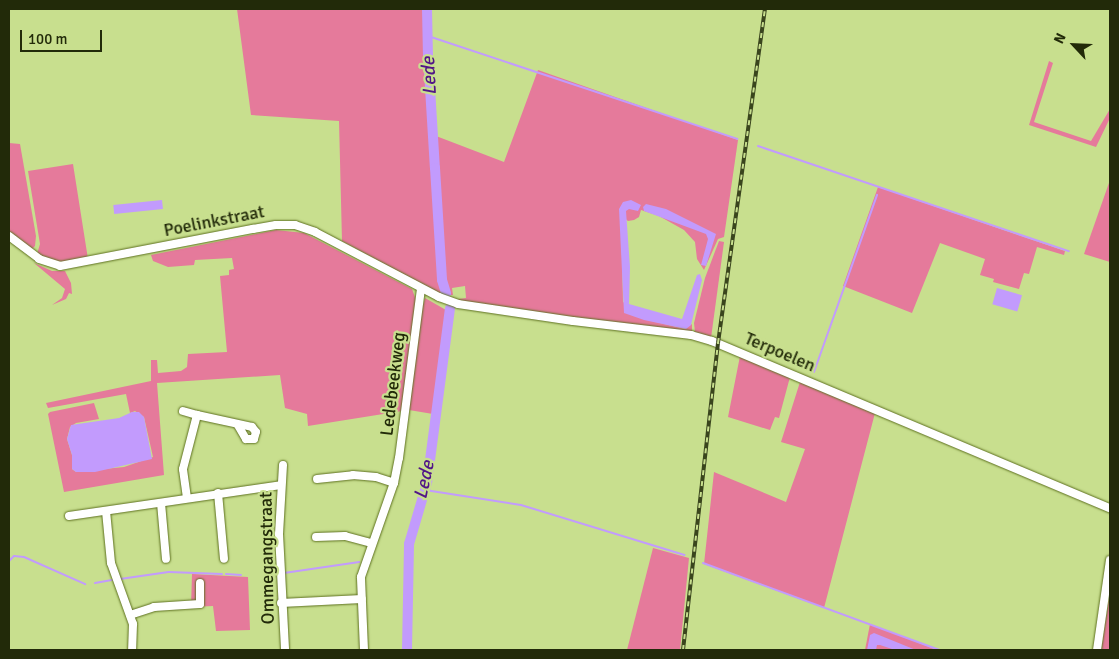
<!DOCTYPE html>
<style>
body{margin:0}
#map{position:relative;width:1119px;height:659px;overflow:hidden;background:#c8df8e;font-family:Signika,sans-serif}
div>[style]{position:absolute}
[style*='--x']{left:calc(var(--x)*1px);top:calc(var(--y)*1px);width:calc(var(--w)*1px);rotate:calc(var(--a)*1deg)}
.green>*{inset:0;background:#e57a9b}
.water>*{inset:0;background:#c29bfd;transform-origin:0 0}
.stream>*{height:2px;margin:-1px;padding:0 1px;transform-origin:1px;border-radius:1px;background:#c29bfd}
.river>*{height:10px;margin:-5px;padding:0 5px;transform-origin:5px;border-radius:5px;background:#c29bfd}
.roads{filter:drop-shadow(0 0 1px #5e7120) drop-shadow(0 0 1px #5e7120)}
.minor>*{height:8px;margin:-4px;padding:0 4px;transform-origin:4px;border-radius:4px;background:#fff}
.rail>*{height:4px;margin-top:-2px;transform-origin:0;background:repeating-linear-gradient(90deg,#c8df8e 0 5.5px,#3a451d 0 11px);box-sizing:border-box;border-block:1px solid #3a451d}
span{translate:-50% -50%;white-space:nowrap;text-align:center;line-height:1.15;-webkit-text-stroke:4.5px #c8df8e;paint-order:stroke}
.street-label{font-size:18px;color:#222a09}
.water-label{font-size:19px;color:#511587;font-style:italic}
.frame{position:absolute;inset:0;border:10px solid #222a09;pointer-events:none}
.north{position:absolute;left:1049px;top:20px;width:50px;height:50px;-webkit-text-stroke:4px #c8df8e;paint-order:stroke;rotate:295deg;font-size:14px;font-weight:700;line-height:20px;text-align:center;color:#222a09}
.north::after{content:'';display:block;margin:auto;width:18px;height:22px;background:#222a09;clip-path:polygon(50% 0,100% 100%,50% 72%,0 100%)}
.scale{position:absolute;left:20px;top:30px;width:82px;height:22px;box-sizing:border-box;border:2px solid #222a09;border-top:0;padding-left:6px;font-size:15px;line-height:18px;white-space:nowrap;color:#222a09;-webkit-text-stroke:4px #c8df8e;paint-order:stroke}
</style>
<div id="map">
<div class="green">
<i style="clip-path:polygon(237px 9px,423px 9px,439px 272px,443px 296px,342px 241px,339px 121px,251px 115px)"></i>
<i style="clip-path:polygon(1049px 61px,1053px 63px,1034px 122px,1091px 141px,1110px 109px,1110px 118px,1096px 147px,1029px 125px)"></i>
<i style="clip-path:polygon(538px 70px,738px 140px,724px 237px,718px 239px,704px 270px,697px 259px,695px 242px,684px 230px,659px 216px,641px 210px,639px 217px,634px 220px,628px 221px,621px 215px,623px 302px,652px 321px,685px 329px,692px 324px,692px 332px,459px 303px,459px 299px,466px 298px,465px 286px,452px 288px,453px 295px,449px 295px,446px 284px,436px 136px,504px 162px)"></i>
<i style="clip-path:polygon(9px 143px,20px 144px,36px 236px,35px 246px,31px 250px,9px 233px)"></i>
<i style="clip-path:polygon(73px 164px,88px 259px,56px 263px,37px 254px,40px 244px,28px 171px)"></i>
<i style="clip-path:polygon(1110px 180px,1110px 262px,1084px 254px)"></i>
<i style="clip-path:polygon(878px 187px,1065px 251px,1064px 255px,1037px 247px,1029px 274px,1024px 273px,1019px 289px,993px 282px,994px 279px,980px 275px,985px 259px,940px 243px,912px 313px,843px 286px)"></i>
<i style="clip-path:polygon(276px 230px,304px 233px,412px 289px,416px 300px,402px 411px,308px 426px,307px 414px,285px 408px,280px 375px,157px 383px,164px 475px,64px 492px,48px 414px,50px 412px,94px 403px,99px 419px,76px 423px,70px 427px,67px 439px,72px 455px,72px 469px,76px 472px,124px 467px,153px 457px,144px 417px,135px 411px,130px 413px,126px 394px,48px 408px,46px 403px,151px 381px,151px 360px,157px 360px,158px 373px,181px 371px,187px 367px,188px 354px,227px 352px,220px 276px,229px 275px,229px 270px,234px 269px,232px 258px,195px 260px,194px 265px,168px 267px,153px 261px,151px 255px)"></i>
<i style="clip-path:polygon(719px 241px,724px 242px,711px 338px,695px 332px,694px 323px,705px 278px)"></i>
<i style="clip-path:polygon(34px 263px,52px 271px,65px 271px,71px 283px,72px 294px,69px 293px,66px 299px,52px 305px,62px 298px,65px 289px)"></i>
<i style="clip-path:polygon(425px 298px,446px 310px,433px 414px,409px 410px,422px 309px)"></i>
<i style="clip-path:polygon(740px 356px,790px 377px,779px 418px,775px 417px,770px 430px,728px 417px)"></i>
<i style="clip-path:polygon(800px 382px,875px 413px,824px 608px,704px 564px,714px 472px,786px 502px,805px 449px,781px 442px)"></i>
<i style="clip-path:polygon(653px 548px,689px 558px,680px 650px,627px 650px)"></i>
<i style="clip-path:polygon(192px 574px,248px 577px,250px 630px,216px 631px,213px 606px,191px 607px)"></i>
<i style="clip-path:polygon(1110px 592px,1110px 650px,1101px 650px)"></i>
<i style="clip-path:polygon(870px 624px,937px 650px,865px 650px)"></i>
</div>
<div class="water">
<i style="left:162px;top:200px;width:9px;height:49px;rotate:84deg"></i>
<i style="clip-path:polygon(631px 200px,641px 205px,638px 211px,629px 209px,626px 211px,630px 267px,629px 304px,682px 319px,697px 275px,700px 274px,702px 280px,691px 325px,686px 329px,644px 320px,624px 313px,619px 209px,623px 202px)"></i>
<i style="clip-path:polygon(646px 204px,666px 209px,716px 234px,706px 266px,701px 265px,708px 239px,706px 234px,644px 211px,643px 207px)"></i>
<i style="left:997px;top:288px;width:26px;height:17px;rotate:16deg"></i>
<i style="clip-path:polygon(132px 412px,139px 412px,144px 417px,152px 459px,95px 472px,76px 472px,72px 469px,72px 455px,67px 439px,71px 425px,119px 418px)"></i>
<i style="clip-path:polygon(874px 633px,906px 646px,916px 650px,895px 650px,880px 645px,877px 645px,876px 650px,867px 650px,870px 635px)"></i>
</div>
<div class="stream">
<i style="--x:428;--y:36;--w:326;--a:18.4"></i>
<i style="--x:758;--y:146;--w:328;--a:18.7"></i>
<i style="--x:814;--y:372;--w:188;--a:-70.4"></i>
<i style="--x:425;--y:490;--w:97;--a:8.9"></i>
<i style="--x:521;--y:505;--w:171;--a:17"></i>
<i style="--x:9;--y:561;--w:7;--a:-45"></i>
<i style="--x:14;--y:556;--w:10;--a:6"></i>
<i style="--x:24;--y:557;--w:67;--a:23.9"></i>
<i style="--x:703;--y:563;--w:252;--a:20.2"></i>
<i style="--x:284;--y:573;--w:76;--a:-8.3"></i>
<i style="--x:226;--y:574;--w:15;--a:4"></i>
<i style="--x:120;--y:579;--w:49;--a:-8.1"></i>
<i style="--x:169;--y:572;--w:53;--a:2.2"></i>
<i style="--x:95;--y:583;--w:17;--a:-10"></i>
</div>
<div class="river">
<i style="--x:427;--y:9;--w:46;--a:88.8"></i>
<i style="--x:428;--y:55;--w:113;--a:86.5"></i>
<i style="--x:435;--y:168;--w:112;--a:86.4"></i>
<i style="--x:442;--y:280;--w:14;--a:73"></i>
<i style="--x:407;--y:650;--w:106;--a:-88.9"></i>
<i style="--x:409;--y:544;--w:64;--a:-73.6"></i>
<i style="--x:427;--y:483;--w:176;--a:-82.5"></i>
</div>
<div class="roads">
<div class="minor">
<i style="--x:9;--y:236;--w:38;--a:37"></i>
<i style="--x:39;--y:259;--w:22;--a:18"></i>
<i style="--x:60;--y:266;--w:197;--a:-10.9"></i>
<i style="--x:253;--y:229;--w:23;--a:-10"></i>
<i style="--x:276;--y:225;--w:19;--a:0"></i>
<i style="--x:295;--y:225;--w:21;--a:19"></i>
<i style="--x:315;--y:232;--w:140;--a:27.7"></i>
<i style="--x:439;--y:297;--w:20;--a:20"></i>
<i style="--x:458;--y:304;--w:116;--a:8.4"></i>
<i style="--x:573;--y:321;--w:119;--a:6.8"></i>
<i style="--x:691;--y:335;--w:22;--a:16"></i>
<i style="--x:712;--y:341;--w:432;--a:22.8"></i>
<i style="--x:183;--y:411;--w:15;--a:16"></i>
<i style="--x:283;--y:465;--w:69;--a:93.3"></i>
<i style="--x:279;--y:534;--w:116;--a:87"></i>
<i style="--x:317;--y:479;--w:36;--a:-6"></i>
<i style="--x:353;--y:475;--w:23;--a:5"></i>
<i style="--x:376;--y:477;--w:19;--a:18"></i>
<i style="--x:218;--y:493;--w:66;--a:84.8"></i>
<i style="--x:187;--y:498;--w:29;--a:-98"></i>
<i style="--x:183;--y:469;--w:56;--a:-75.5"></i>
<i style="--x:197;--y:415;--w:56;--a:12.3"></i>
<i style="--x:252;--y:427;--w:6;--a:51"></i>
<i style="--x:256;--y:432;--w:7;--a:106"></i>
<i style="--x:254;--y:439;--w:8;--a:180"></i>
<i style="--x:246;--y:439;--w:16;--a:-120"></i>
<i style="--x:161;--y:503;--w:56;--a:84.9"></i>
<i style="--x:106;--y:511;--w:52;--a:84.5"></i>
<i style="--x:111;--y:563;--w:65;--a:70.2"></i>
<i style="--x:133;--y:624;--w:26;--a:92"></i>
<i style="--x:69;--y:516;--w:214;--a:-8.3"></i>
<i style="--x:316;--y:537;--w:29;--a:-2"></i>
<i style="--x:345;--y:536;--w:28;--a:15"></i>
<i style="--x:281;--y:603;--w:81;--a:-2.8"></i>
<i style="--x:130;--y:615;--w:25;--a:-18"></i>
<i style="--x:154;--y:607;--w:46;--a:-3.7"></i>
<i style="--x:200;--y:604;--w:21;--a:-90"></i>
<i style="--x:364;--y:650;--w:73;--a:-92.4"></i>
<i style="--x:361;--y:577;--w:100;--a:-70.7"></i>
<i style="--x:394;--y:483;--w:25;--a:-79"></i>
<i style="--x:399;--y:458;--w:171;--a:-82.6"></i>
<i style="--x:1097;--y:650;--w:91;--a:-81.8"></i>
</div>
</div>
<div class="rail">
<i style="--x:683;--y:650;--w:309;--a:-83.5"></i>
<i style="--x:718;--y:343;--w:337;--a:-82"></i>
</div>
<div class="street-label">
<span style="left:214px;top:221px;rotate:-11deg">Poelinkstraat</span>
<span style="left:780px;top:352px;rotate:23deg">Terpoelen</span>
<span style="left:393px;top:384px;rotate:-83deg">Ledebeekweg</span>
<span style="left:267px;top:558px;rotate:-91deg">Ommegangstraat</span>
</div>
<div class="water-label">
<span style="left:430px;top:76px;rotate:-93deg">Lede</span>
<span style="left:425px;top:480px;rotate:-78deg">Lede</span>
</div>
<div class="frame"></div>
<div class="north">N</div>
<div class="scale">100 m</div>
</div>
